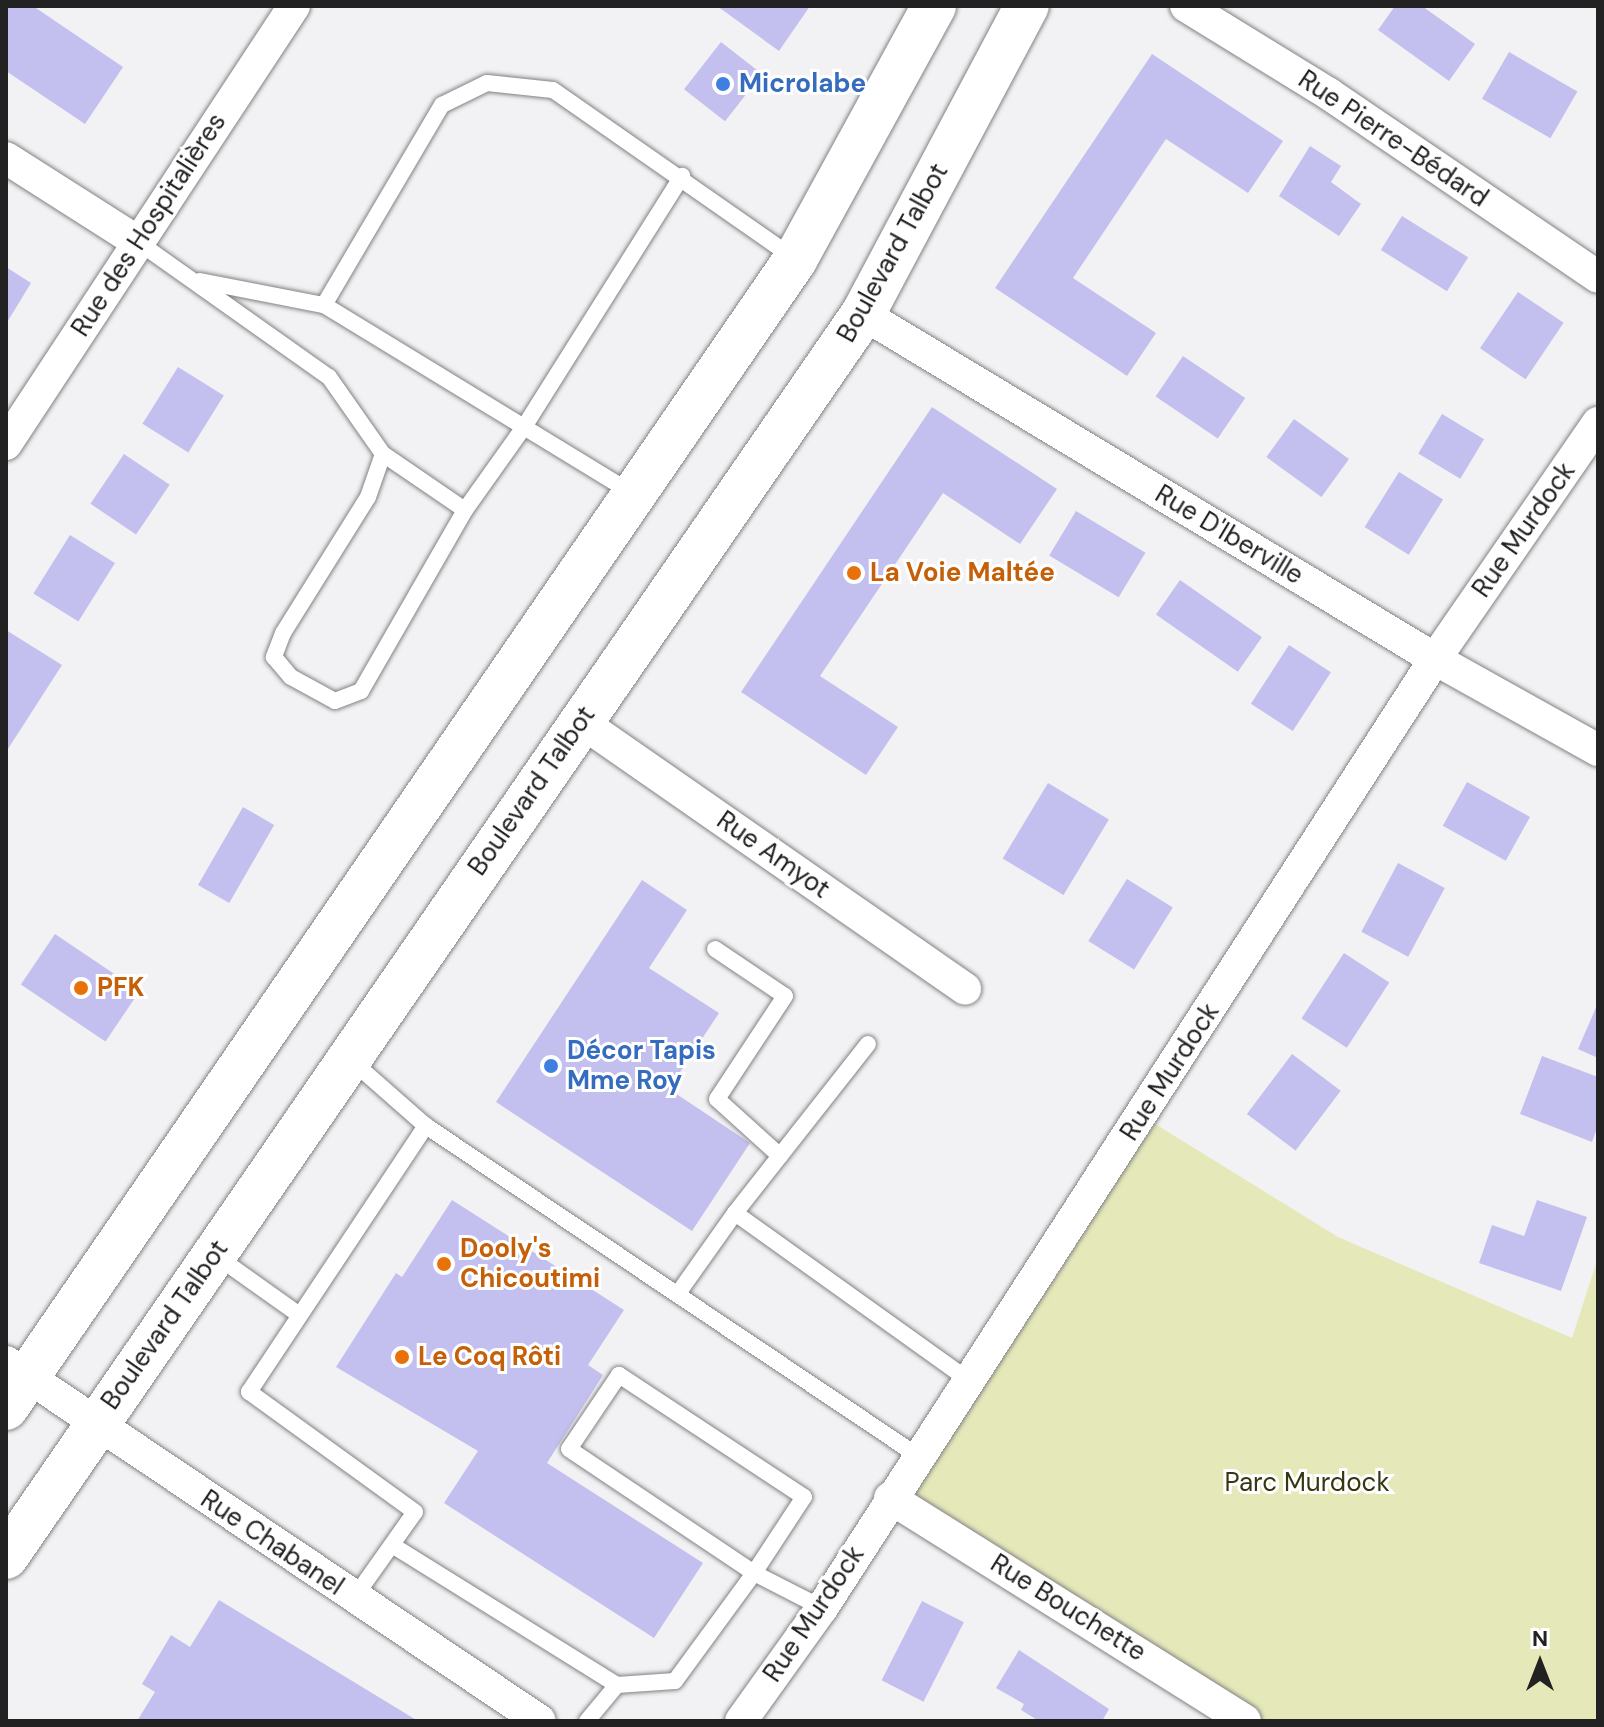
<!DOCTYPE html>
<meta charset="utf-8">
<style>
body{margin:0}
#map{position:relative;width:1604px;height:1727px;overflow:hidden;background:#f2f2f5;font-family:"DM Sans",sans-serif}
div>[style]{position:absolute}
[style*='--x']{left:calc(var(--x)*1px);top:calc(var(--y)*1px);width:calc(var(--w)*1px);rotate:calc(var(--a)*1deg)}
.green>*{inset:0;background:#e5e8b9}
.building>*{inset:0;background:#c3bfee;transform-origin:0 0}
.roads{filter:drop-shadow(0 0 2px #828285) drop-shadow(0 0 2px #828285)}
.service>*{height:16px;margin:-8px;padding:0 8px;transform-origin:8px;border-radius:8px;background:#fff}
.minor>*{height:32px;margin:-16px;padding:0 16px;transform-origin:16px;border-radius:16px;background:#fff}
.secondary>*{height:44px;margin:-22px;padding:0 22px;transform-origin:22px;border-radius:22px;background:#fff}
.dots>*{width:22px;height:22px;translate:-50% -50%;box-sizing:border-box;border:4px solid #fff;border-radius:50%}
span{translate:-50% -50%;white-space:nowrap;text-align:center;line-height:1.15;-webkit-text-stroke:6px #fff;paint-order:stroke}
.shop-label{font-size:26px;color:#366cbe;font-weight:700}
.left{translate:0 -50%;text-align:left}
.street-label{font-size:26px;color:#222223}
.food-label{font-size:26px;color:#c56008;font-weight:700}
.park-label{font-size:26px;color:#363710}
.frame{position:absolute;inset:0;border:8px solid #222223;pointer-events:none}
.north{position:absolute;left:1500px;top:1623px;width:80px;height:80px;-webkit-text-stroke:6px #fff;paint-order:stroke;rotate:0deg;font-size:22px;font-weight:700;line-height:32px;text-align:center;color:#222223}
.north::after{content:'';display:block;margin:auto;width:28px;height:36px;background:#222223;clip-path:polygon(50% 0,100% 100%,50% 72%,0 100%)}
</style>
<div id="map">
<div class="green">
<i style="clip-path:polygon(1144px 1117px,1338px 1237px,1572px 1338px,1598px 1258px,1598px 1721px,1245px 1721px,904px 1508px)"></i>
</div>
<div class="building">
<i style="clip-path:polygon(6px 6px,33px 6px,123px 67px,85px 124px,6px 71px)"></i>
<i style="clip-path:polygon(717px 6px,810px 6px,779px 51px)"></i>
<i style="clip-path:polygon(1395px 6px,1422px 6px,1475px 44px,1449px 81px,1378px 30px)"></i>
<i style="left:721px;top:42px;width:52px;height:60px;rotate:38deg"></i>
<i style="left:1509px;top:52px;width:79px;height:54px;rotate:30deg"></i>
<i style="clip-path:polygon(1152px 54px,1283px 141px,1248px 193px,1166px 139px,1073px 278px,1156px 333px,1127px 376px,995px 288px)"></i>
<i style="clip-path:polygon(1310px 146px,1341px 166px,1331px 182px,1361px 204px,1339px 236px,1279px 196px)"></i>
<i style="left:1402px;top:216px;width:78px;height:40px;rotate:32deg"></i>
<i style="clip-path:polygon(6px 267px,31px 283px,6px 324px)"></i>
<i style="left:1518px;top:292px;width:55px;height:68px;rotate:34deg"></i>
<i style="left:1183px;top:356px;width:75px;height:49px;rotate:34deg"></i>
<i style="left:178px;top:367px;width:54px;height:67px;rotate:32deg"></i>
<i style="clip-path:polygon(932px 407px,1057px 489px,1020px 544px,943px 493px,820px 676px,898px 727px,866px 775px,741px 692px)"></i>
<i style="left:1442px;top:414px;width:49px;height:46px;rotate:31deg"></i>
<i style="left:1294px;top:419px;width:68px;height:47px;rotate:36deg"></i>
<i style="left:124px;top:454px;width:55px;height:60px;rotate:34deg"></i>
<i style="left:1399px;top:472px;width:52px;height:65px;rotate:32deg"></i>
<i style="left:1076px;top:511px;width:81px;height:52px;rotate:31deg"></i>
<i style="left:70px;top:535px;width:53px;height:69px;rotate:32deg"></i>
<i style="left:1180px;top:580px;width:100px;height:42px;rotate:35deg"></i>
<i style="clip-path:polygon(6px 630px,62px 665px,6px 752px)"></i>
<i style="left:1289px;top:645px;width:50px;height:70px;rotate:33deg"></i>
<i style="left:1467px;top:782px;width:72px;height:50px;rotate:29deg"></i>
<i style="left:1048px;top:783px;width:71px;height:88px;rotate:31deg"></i>
<i style="left:243px;top:807px;width:36px;height:90px;rotate:30deg"></i>
<i style="left:1398px;top:863px;width:53px;height:78px;rotate:28deg"></i>
<i style="left:1127px;top:879px;width:54px;height:73px;rotate:32deg"></i>
<i style="clip-path:polygon(642px 880px,687px 910px,649px 968px,719px 1013px,669px 1089px,750px 1143px,692px 1231px,496px 1102px)"></i>
<i style="left:55px;top:934px;width:102px;height:61px;rotate:34deg"></i>
<i style="left:1344px;top:953px;width:54px;height:78px;rotate:33deg"></i>
<i style="clip-path:polygon(1598px 1003px,1598px 1058px,1578px 1049px)"></i>
<i style="left:1292px;top:1054px;width:61px;height:75px;rotate:37deg"></i>
<i style="clip-path:polygon(1542px 1056px,1598px 1077px,1598px 1125px,1592px 1142px,1520px 1114px)"></i>
<i style="clip-path:polygon(452px 1200px,624px 1310px,588px 1365px,603px 1375px,547px 1463px,703px 1563px,654px 1638px,444px 1503px,478px 1451px,336px 1367px,396px 1273px,402px 1277px)"></i>
<i style="clip-path:polygon(1537px 1200px,1587px 1217px,1561px 1291px,1479px 1263px,1492px 1225px,1524px 1236px)"></i>
<i style="clip-path:polygon(219px 1600px,418px 1721px,137px 1721px,155px 1692px,142px 1684px,171px 1635px,190px 1647px)"></i>
<i style="left:922px;top:1601px;width:47px;height:89px;rotate:27deg"></i>
<i style="clip-path:polygon(1019px 1650px,1109px 1709px,1102px 1721px,1039px 1721px,1021px 1710px,1024px 1704px,996px 1688px)"></i>
</div>
<div class="roads">
<div class="service">
<i style="--x:138;--y:242;--w:234;--a:35.3"></i>
<i style="--x:329;--y:377;--w:94;--a:55"></i>
<i style="--x:383;--y:454;--w:46;--a:109.2"></i>
<i style="--x:368;--y:497;--w:160;--a:122"></i>
<i style="--x:283;--y:633;--w:26;--a:111"></i>
<i style="--x:274;--y:657;--w:26;--a:50"></i>
<i style="--x:291;--y:677;--w:50;--a:28.6"></i>
<i style="--x:335;--y:701;--w:28;--a:-21"></i>
<i style="--x:361;--y:691;--w:209;--a:-60.1"></i>
<i style="--x:465;--y:510;--w:99;--a:-145.7"></i>
<i style="--x:200;--y:281;--w:126;--a:11"></i>
<i style="--x:632;--y:493;--w:361;--a:-148.6"></i>
<i style="--x:324;--y:305;--w:232;--a:-59.5"></i>
<i style="--x:442;--y:105;--w:50;--a:-26.1"></i>
<i style="--x:487;--y:83;--w:66;--a:6.1"></i>
<i style="--x:553;--y:90;--w:295;--a:34.9"></i>
<i style="--x:465;--y:510;--w:102;--a:-54.6"></i>
<i style="--x:524;--y:427;--w:297;--a:-57.8"></i>
<i style="--x:715;--y:949;--w:84;--a:33.9"></i>
<i style="--x:785;--y:996;--w:123;--a:123.4"></i>
<i style="--x:717;--y:1099;--w:85;--a:42.1"></i>
<i style="--x:352;--y:1061;--w:98;--a:41.3"></i>
<i style="--x:735;--y:1213;--w:215;--a:-51.8"></i>
<i style="--x:215;--y:1255;--w:102;--a:35.4"></i>
<i style="--x:679;--y:1292;--w:97;--a:-54.7"></i>
<i style="--x:735;--y:1213;--w:287;--a:35.6"></i>
<i style="--x:392;--y:1545;--w:265;--a:31.9"></i>
<i style="--x:617;--y:1685;--w:58;--a:-3.9"></i>
<i style="--x:675;--y:1681;--w:134;--a:-53.8"></i>
<i style="--x:754;--y:1573;--w:91;--a:-56.7"></i>
<i style="--x:804;--y:1497;--w:222;--a:-146.6"></i>
<i style="--x:619;--y:1375;--w:89;--a:124"></i>
<i style="--x:569;--y:1449;--w:223;--a:33.8"></i>
<i style="--x:754;--y:1573;--w:76;--a:27.2"></i>
<i style="--x:354;--y:1598;--w:105;--a:-54.7"></i>
<i style="--x:415;--y:1512;--w:205;--a:-144.1"></i>
<i style="--x:249;--y:1392;--w:320;--a:-56.4"></i>
<i style="--x:426;--y:1126;--w:592;--a:33.85"></i>
<i style="--x:587;--y:1721;--w:47;--a:-50.2"></i>
</div>
<div class="minor">
<i style="--x:1186;--y:6;--w:168;--a:31.6"></i>
<i style="--x:1329;--y:94;--w:325;--a:34.2"></i>
<i style="--x:6;--y:158;--w:156;--a:32.5"></i>
<i style="--x:863;--y:314;--w:668;--a:31.1"></i>
<i style="--x:1435;--y:659;--w:187;--a:29.2"></i>
<i style="--x:6;--y:444;--w:524;--a:-56.67"></i>
<i style="--x:580;--y:721;--w:469;--a:34.8"></i>
<i style="--x:6;--y:1362;--w:643;--a:33.91"></i>
<i style="--x:890;--y:1498;--w:419;--a:32.1"></i>
<i style="--x:741;--y:1721;--w:139;--a:-54.4"></i>
<i style="--x:822;--y:1608;--w:1130;--a:-57.14"></i>
<i style="--x:1435;--y:659;--w:287;--a:-55.4"></i>
</div>
<div class="secondary">
<i style="--x:6;--y:1408;--w:1393;--a:-55.5"></i>
<i style="--x:795;--y:260;--w:290;--a:-61.3"></i>
<i style="--x:6;--y:1557;--w:1510;--a:-55.42"></i>
<i style="--x:863;--y:314;--w:349;--a:-62"></i>
</div>
</div>
<div class="dots">
<i style="left:723px;top:84px;background:#3f7fe0"></i>
<i style="left:854px;top:573px;background:#e8710a"></i>
<i style="left:81px;top:988px;background:#e8710a"></i>
<i style="left:551px;top:1066px;background:#3f7fe0"></i>
<i style="left:444px;top:1264px;background:#e8710a"></i>
<i style="left:402px;top:1357px;background:#e8710a"></i>
</div>
<div class="shop-label">
<span class="left" style="left:739px;top:84px">Microlabe</span>
<span class="left" style="left:567px;top:1066px">Décor Tapis<br>Mme Roy</span>
</div>
<div class="street-label">
<span style="left:1393px;top:139px;rotate:34deg">Rue Pierre-Bédard</span>
<span style="left:149px;top:225px;rotate:-57deg">Rue des Hospitalières</span>
<span style="left:893px;top:253px;rotate:-61deg">Boulevard Talbot</span>
<span style="left:1524px;top:530px;rotate:-55deg">Rue Murdock</span>
<span style="left:1229px;top:535px;rotate:31deg">Rue D'Iberville</span>
<span style="left:532px;top:791px;rotate:-55deg">Boulevard Talbot</span>
<span style="left:773px;top:855px;rotate:35deg">Rue Amyot</span>
<span style="left:1170px;top:1072px;rotate:-57deg">Rue Murdock</span>
<span style="left:165px;top:1325px;rotate:-55deg">Boulevard Talbot</span>
<span style="left:272px;top:1543px;rotate:34deg">Rue Chabanel</span>
<span style="left:1068px;top:1608px;rotate:32deg">Rue Bouchette</span>
<span style="left:814px;top:1614px;rotate:-56deg">Rue Murdock</span>
</div>
<div class="food-label">
<span class="left" style="left:870px;top:573px">La Voie Maltée</span>
<span class="left" style="left:97px;top:988px">PFK</span>
<span class="left" style="left:460px;top:1264px">Dooly's<br>Chicoutimi</span>
<span class="left" style="left:418px;top:1357px">Le Coq Rôti</span>
</div>
<div class="park-label">
<span style="left:1307px;top:1483px">Parc Murdock</span>
</div>
<div class="frame"></div>
<div class="north">N</div>
</div>
